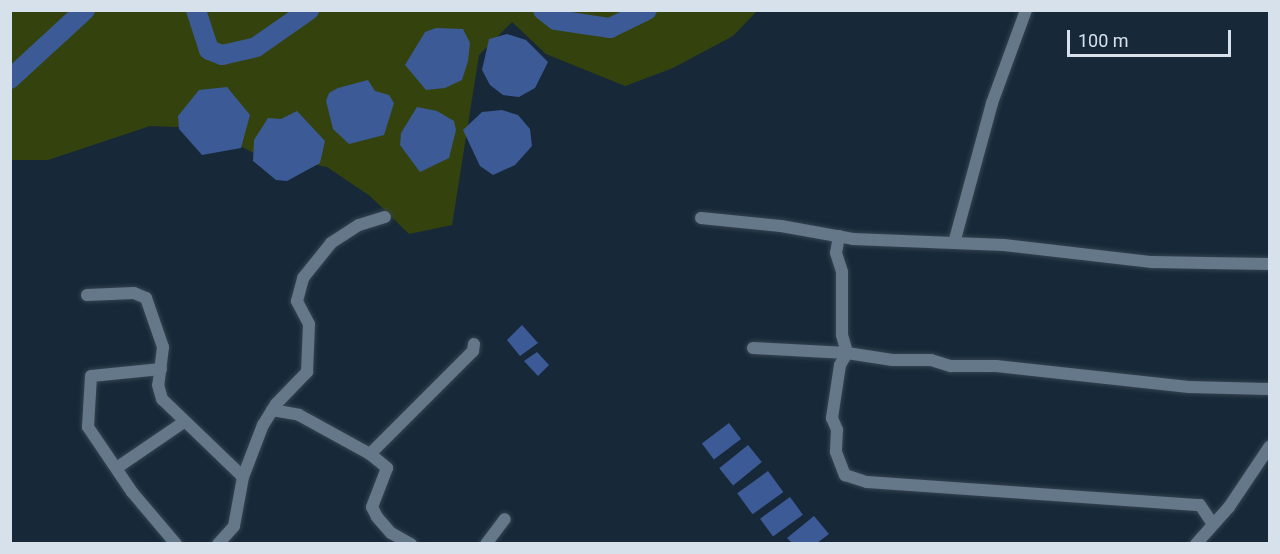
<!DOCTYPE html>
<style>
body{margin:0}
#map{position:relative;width:1280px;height:554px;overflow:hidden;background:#172938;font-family:Roboto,sans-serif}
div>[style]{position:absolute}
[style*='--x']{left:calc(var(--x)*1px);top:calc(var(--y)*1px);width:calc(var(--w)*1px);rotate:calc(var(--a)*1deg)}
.green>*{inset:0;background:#34430e}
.water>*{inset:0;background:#3c5a96;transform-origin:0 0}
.river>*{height:20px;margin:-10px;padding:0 10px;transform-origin:10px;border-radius:10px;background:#3c5a96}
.roads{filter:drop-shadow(0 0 2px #354350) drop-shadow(0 0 2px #354350)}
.street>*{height:12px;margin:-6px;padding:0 6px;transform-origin:6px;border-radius:6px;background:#64788a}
span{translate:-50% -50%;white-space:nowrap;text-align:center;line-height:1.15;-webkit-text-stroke:4.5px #172938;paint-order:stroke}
.frame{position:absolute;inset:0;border:12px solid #d6e1eb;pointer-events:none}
.scale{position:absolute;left:1067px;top:30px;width:164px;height:27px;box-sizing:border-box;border:3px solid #d6e1eb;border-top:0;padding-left:8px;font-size:18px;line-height:21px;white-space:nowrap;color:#d6e1eb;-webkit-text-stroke:4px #172938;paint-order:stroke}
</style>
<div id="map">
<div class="green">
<i style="clip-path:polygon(11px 11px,757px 11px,733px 36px,673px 68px,625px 86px,546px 54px,512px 22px,479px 55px,452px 225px,409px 234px,370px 196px,327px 167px,252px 152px,204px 128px,150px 126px,48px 160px,11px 160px)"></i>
</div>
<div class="water">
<i style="clip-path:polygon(436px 28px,463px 29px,470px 43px,468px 61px,462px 80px,445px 88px,426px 90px,405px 65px,425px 32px)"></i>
<i style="clip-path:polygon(507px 34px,526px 40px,548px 62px,535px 88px,519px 97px,503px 95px,490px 85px,482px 70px,489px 39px)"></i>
<i style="clip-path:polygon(368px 80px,375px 91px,389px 95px,394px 103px,384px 135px,349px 144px,333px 129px,326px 101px,329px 93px,338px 88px)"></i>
<i style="clip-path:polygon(227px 87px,250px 115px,241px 148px,202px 155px,179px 129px,178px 116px,199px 90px)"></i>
<i style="clip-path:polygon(417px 107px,437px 111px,454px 121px,456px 130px,449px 158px,420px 172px,400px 145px,401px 133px)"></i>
<i style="clip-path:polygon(502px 110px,518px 115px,530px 129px,532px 146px,515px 165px,493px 175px,480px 166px,463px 130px,482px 112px)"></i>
<i style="clip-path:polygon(297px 111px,325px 141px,320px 163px,287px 181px,276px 180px,253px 161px,254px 140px,268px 118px,281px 119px)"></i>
<i style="clip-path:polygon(522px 325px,538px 343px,520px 356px,507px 340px)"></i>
<i style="clip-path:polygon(537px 352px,549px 365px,538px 376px,524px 361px)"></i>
<i style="left:729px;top:423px;width:20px;height:34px;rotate:53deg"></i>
<i style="left:748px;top:445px;width:22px;height:37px;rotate:51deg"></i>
<i style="left:768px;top:471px;width:26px;height:38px;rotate:54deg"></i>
<i style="left:790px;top:497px;width:22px;height:37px;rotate:54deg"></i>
<i style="clip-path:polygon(814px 516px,829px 534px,817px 543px,792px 543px,787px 538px)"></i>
</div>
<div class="river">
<i style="--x:196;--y:10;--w:42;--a:72"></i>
<i style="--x:209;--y:50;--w:14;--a:21"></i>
<i style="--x:222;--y:55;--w:35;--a:-13"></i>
<i style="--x:256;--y:47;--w:65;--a:-34.9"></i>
<i style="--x:543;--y:10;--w:16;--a:38"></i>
<i style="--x:556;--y:20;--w:55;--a:8.4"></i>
<i style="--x:610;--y:28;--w:41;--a:-25.9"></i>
<i style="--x:10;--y:79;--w:102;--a:-42.6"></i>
</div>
<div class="roads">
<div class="street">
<i style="--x:701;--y:218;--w:80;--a:5.7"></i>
<i style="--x:781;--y:226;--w:73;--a:10.2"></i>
<i style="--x:853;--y:239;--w:151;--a:2.3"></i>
<i style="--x:1004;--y:245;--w:149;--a:6.6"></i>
<i style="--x:1152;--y:262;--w:118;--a:1"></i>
<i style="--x:839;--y:236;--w:17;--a:100"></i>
<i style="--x:836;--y:253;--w:20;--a:72"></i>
<i style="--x:842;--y:272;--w:63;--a:90"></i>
<i style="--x:842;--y:335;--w:19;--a:74"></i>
<i style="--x:847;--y:353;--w:14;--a:120"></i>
<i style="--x:840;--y:365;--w:54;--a:98.6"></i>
<i style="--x:832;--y:418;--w:13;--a:67"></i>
<i style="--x:837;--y:430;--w:22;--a:93"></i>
<i style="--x:836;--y:452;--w:25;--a:69"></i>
<i style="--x:845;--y:475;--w:23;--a:18"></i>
<i style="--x:867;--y:482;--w:334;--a:4"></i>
<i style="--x:1200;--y:505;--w:22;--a:56"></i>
<i style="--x:954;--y:243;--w:145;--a:-74.8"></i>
<i style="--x:992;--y:103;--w:99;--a:-69.9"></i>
<i style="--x:87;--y:295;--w:47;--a:-2.4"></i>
<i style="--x:134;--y:293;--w:13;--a:23"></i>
<i style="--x:146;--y:298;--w:52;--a:70.9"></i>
<i style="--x:163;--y:347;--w:38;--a:97"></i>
<i style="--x:158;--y:385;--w:15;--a:74"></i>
<i style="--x:162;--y:399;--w:112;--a:43.9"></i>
<i style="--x:753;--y:348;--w:94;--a:3"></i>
<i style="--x:847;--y:353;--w:46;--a:8.8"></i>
<i style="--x:892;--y:360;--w:39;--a:0"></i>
<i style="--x:931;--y:360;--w:21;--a:17"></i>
<i style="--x:951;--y:366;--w:45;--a:0"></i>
<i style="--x:996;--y:366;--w:194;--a:6.2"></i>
<i style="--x:1189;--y:387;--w:81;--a:1.4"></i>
<i style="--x:161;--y:369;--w:70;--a:174.3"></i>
<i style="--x:91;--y:376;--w:51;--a:93.4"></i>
<i style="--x:88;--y:427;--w:78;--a:55.9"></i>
<i style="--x:132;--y:492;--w:68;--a:49.8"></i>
<i style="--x:272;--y:410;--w:27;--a:10"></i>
<i style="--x:299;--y:415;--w:81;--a:28.8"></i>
<i style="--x:370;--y:454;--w:146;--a:-45"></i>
<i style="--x:473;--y:351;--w:7;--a:-82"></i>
<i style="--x:370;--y:454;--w:22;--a:39"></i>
<i style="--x:387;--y:468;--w:42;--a:111"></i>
<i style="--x:372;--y:507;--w:11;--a:63"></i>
<i style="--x:377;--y:517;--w:21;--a:49"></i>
<i style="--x:391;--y:533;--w:23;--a:29"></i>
<i style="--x:118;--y:467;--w:80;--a:-34.3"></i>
<i style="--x:218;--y:544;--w:24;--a:-48"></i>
<i style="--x:234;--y:526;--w:50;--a:-79.6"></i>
<i style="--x:243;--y:477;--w:56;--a:-69"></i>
<i style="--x:263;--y:425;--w:25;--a:-58"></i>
<i style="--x:276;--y:404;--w:45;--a:-45.9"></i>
<i style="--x:307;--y:372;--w:48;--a:-87.6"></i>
<i style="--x:309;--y:324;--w:26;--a:-118"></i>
<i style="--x:297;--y:301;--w:24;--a:-75"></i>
<i style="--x:303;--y:278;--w:45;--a:-51.3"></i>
<i style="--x:331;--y:243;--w:33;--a:-33"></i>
<i style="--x:359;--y:225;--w:27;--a:-17"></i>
<i style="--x:486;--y:544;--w:31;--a:-53"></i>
<i style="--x:1196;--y:544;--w:50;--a:-48.3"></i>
<i style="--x:1229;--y:507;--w:73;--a:-56.1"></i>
</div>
</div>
<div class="frame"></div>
<div class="scale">100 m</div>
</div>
